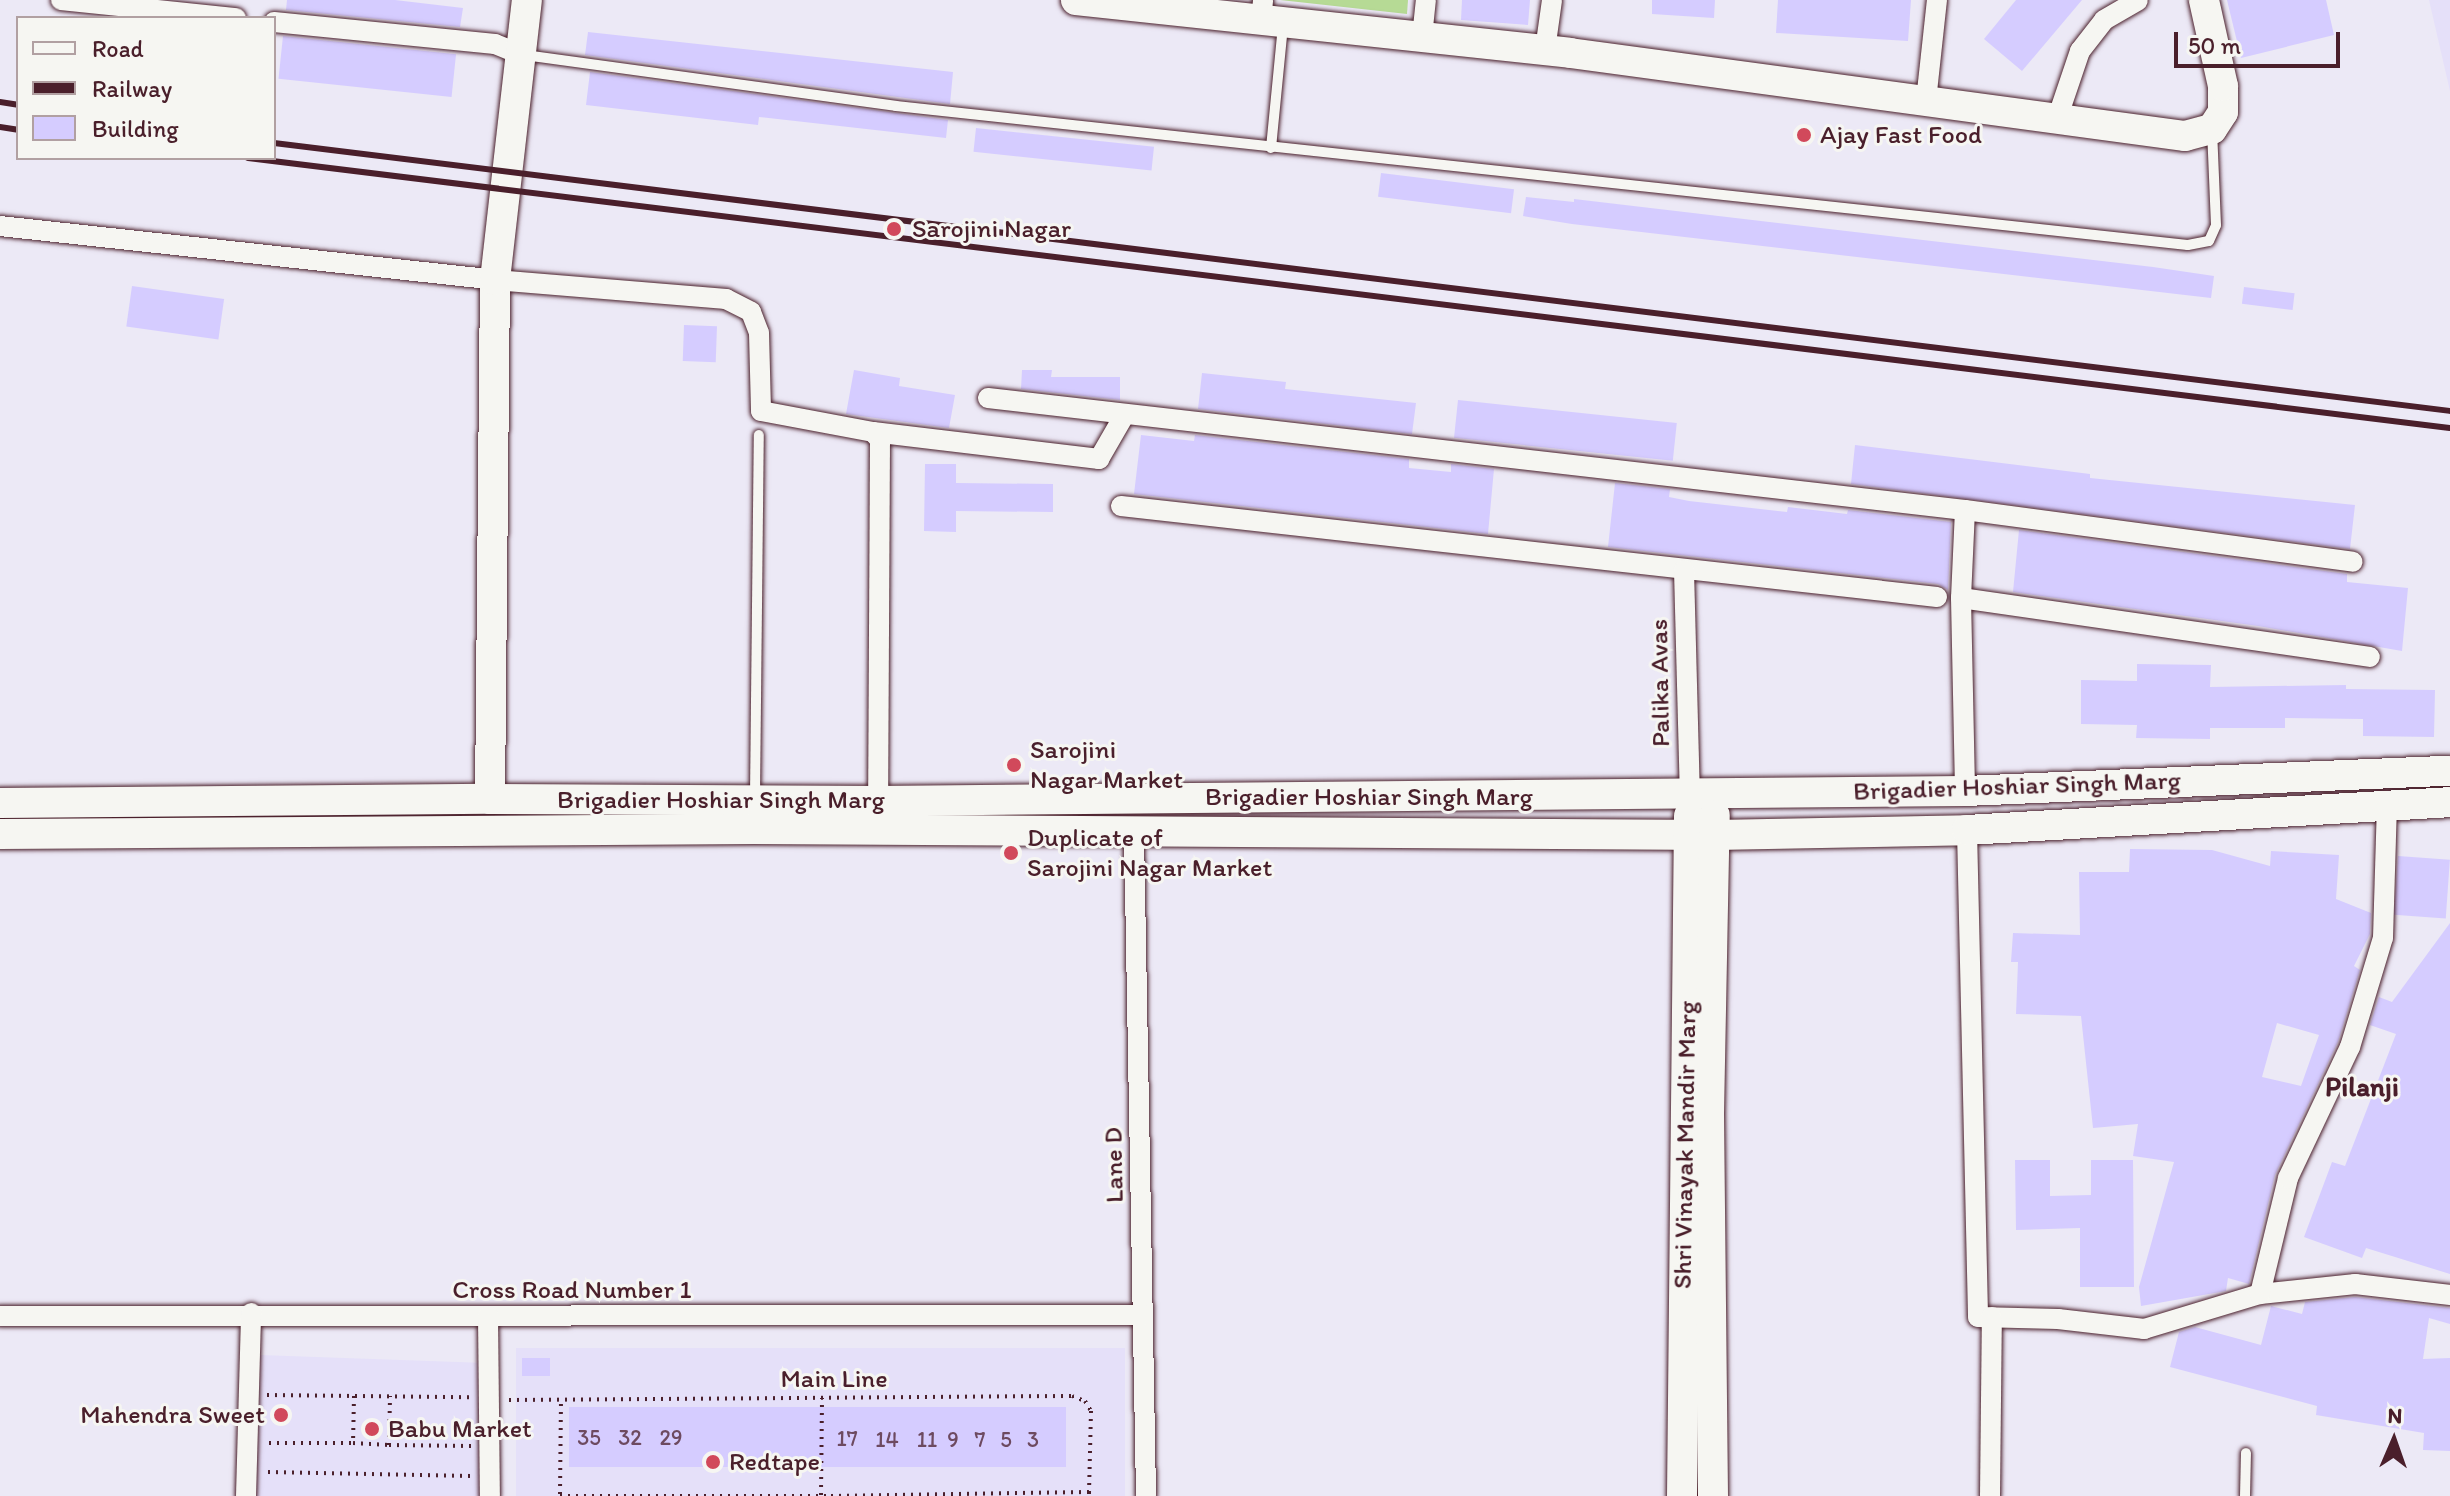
<!DOCTYPE html>
<style>
body{margin:0}
#map{position:relative;width:2450px;height:1496px;overflow:hidden;background:#ece9f6;font-family:Itim,sans-serif}
div>[style]{position:absolute}
[style*='--x']{left:calc(var(--x)*1px);top:calc(var(--y)*1px);width:calc(var(--w)*1px);rotate:calc(var(--a)*1deg)}
.built>*{inset:0;background:#e5e0f9;transform-origin:0 0}
.green>*{inset:0;background:#b6da95}
.building>*{inset:0;background:#d5ccff;transform-origin:0 0}
.path>*{height:4px;margin-top:-2px;transform-origin:0;background:repeating-linear-gradient(90deg,#4a1f2b 0 2px,transparent 0 8px)}
.roads{filter:drop-shadow(0 0 2px #4a1f2b) drop-shadow(0 0 2px #4a1f2b)}
.lane>*{height:10px;margin:-5px;padding:0 5px;transform-origin:5px;border-radius:5px;background:#f6f6f2}
.street>*{height:20px;margin:-10px;padding:0 10px;transform-origin:10px;border-radius:10px;background:#f6f6f2}
.secondary>*{height:30px;margin:-15px;padding:0 15px;transform-origin:15px;border-radius:15px;background:#f6f6f2}
.rail>*{height:6px;margin:-3px;padding:0 3px;transform-origin:3px;border-radius:3px;background:#4a1f2b}
.dots>*{width:22px;height:22px;translate:-50% -50%;box-sizing:border-box;border:4px solid #f6f6f2;border-radius:50%}
span{translate:-50% -50%;white-space:nowrap;text-align:center;line-height:1.15;-webkit-text-stroke:6px #f6f6f2;paint-order:stroke}
.number-label{font-size:22px;color:#6d4a60}
.number-label span{-webkit-text-stroke-width:0}
.poi-label{font-size:26px;color:#4a1f2b}
.left{translate:0 -50%;text-align:left}
.right{translate:-100% -50%;text-align:right}
.street-label{font-size:26px;color:#4a1f2b}
.neighbourhood-label{font-size:28px;color:#4a1f2b;font-weight:700}
.legend{position:absolute;left:16px;top:16px;width:260px;height:144px;box-sizing:border-box;background:#f6f6f2;border:2px solid #b1a0a2;margin:0;padding:10px 14px;list-style:none;font-size:24px;color:#4a1f2b}
.legend li{display:flex;align-items:center;gap:16px;height:40px}
.legend b{width:40px;border:2px solid #b1a0a2}
.north{position:absolute;left:2354px;top:1400px;width:80px;height:80px;-webkit-text-stroke:6px #f6f6f2;paint-order:stroke;rotate:2deg;font-size:22px;font-weight:700;line-height:32px;text-align:center;color:#4a1f2b}
.north::after{content:'';display:block;margin:auto;width:28px;height:36px;background:#4a1f2b;clip-path:polygon(50% 0,100% 100%,50% 72%,0 100%)}
.scale{position:absolute;left:2174px;top:32px;width:166px;height:36px;box-sizing:border-box;border:4px solid #4a1f2b;border-top:0;padding-left:10px;font-size:24px;line-height:28px;white-space:nowrap;color:#4a1f2b;-webkit-text-stroke:6px #f6f6f2;paint-order:stroke}
</style>
<div id="map">
<div class="built">
<i style="clip-path:polygon(2429px 0,2450px 0,2450px 91px)"></i>
<i style="left:1125px;top:1348px;width:148px;height:609px;rotate:90deg"></i>
<i style="left:260px;top:1355px;width:226px;height:141px;rotate:2deg"></i>
</div>
<div class="green">
<i style="clip-path:polygon(1280px 0,1408px 0,1407px 14px)"></i>
</div>
<div class="building">
<i style="clip-path:polygon(287px 0,395px 0,463px 8px,460px 27px,286px 10px)"></i>
<i style="clip-path:polygon(1462px 0,1530px 0,1528px 25px,1461px 20px)"></i>
<i style="clip-path:polygon(1652px 0,1715px 0,1714px 18px,1652px 14px)"></i>
<i style="clip-path:polygon(1778px 0,1911px 0,1908px 41px,1776px 33px)"></i>
<i style="clip-path:polygon(2016px 0,2082px 0,2022px 71px,1984px 39px)"></i>
<i style="clip-path:polygon(2227px 0,2326px 0,2334px 35px,2241px 58px)"></i>
<i style="clip-path:polygon(588px 32px,953px 72px,950px 104px,585px 55px)"></i>
<i style="left:283px;top:36px;width:174px;height:43px;rotate:6deg"></i>
<i style="clip-path:polygon(590px 72px,948px 120px,946px 138px,759px 117px,758px 125px,586px 105px)"></i>
<i style="left:976px;top:128px;width:179px;height:24px;rotate:6deg"></i>
<i style="left:1381px;top:173px;width:134px;height:24px;rotate:7deg"></i>
<i style="clip-path:polygon(1526px 197px,1574px 202px,1574px 199px,2153px 267px,2214px 276px,2211px 298px,1572px 224px,1523px 216px)"></i>
<i style="left:132px;top:286px;width:93px;height:41px;rotate:8deg"></i>
<i style="left:2244px;top:287px;width:51px;height:17px;rotate:7deg"></i>
<i style="left:684px;top:325px;width:33px;height:36px;rotate:2deg"></i>
<i style="clip-path:polygon(854px 370px,900px 378px,899px 386px,955px 395px,949px 428px,846px 414px)"></i>
<i style="clip-path:polygon(1022px 370px,1052px 370px,1051px 377px,1120px 377px,1120px 400px,1021px 389px)"></i>
<i style="clip-path:polygon(1202px 373px,1286px 382px,1285px 389px,1416px 403px,1412px 434px,1198px 409px)"></i>
<i style="left:1458px;top:400px;width:220px;height:38px;rotate:6deg"></i>
<i style="clip-path:polygon(1141px 435px,1194px 441px,1195px 435px,1409px 459px,1409px 468px,1451px 472px,1451px 464px,1494px 469px,1488px 534px,1134px 494px)"></i>
<i style="clip-path:polygon(1855px 445px,2090px 474px,2090px 478px,2355px 505px,2350px 549px,1851px 484px)"></i>
<i style="clip-path:polygon(925px 464px,956px 464px,956px 483px,1053px 484px,1053px 512px,956px 511px,956px 532px,924px 531px)"></i>
<i style="clip-path:polygon(1615px 483px,1670px 489px,1669px 497px,1689px 501px,1787px 512px,1788px 507px,1847px 514px,1848px 510px,1951px 522px,1948px 590px,1938px 584px,1608px 547px)"></i>
<i style="clip-path:polygon(2019px 530px,2347px 574px,2347px 582px,2408px 588px,2402px 651px,2258px 626px,2013px 592px)"></i>
<i style="clip-path:polygon(2137px 664px,2211px 665px,2210px 687px,2346px 685px,2346px 689px,2435px 690px,2434px 737px,2363px 736px,2363px 719px,2285px 718px,2285px 728px,2210px 728px,2210px 739px,2136px 738px,2137px 725px,2081px 724px,2081px 680px,2137px 681px)"></i>
<i style="clip-path:polygon(evenodd,2130px 849px,2212px 850px,2270px 866px,2271px 851px,2339px 855px,2336px 899px,2371px 913px,2370px 934px,2354px 966px,2360px 970px,2338px 1042px,2275px 1175px,2249px 1284px,2228px 1278px,2226px 1291px,2141px 1306px,2139px 1287px,2174px 1162px,2133px 1156px,2138px 1124px,2093px 1128px,2081px 1016px,2016px 1014px,2018px 962px,2011px 962px,2013px 933px,2080px 935px,2079px 872px,2129px 872px,2130px 849px,2277px 1023px,2319px 1035px,2301px 1086px,2262px 1077px,2277px 1023px)"></i>
<i style="left:2398px;top:856px;width:52px;height:59px;rotate:4deg"></i>
<i style="clip-path:polygon(2450px 923px,2450px 1274px,2366px 1248px,2362px 1258px,2304px 1237px,2332px 1162px,2345px 1166px,2396px 1034px,2370px 1025px,2379px 997px,2392px 1002px)"></i>
<i style="clip-path:polygon(2015px 1160px,2050px 1160px,2050px 1196px,2091px 1195px,2091px 1160px,2133px 1160px,2134px 1287px,2080px 1287px,2080px 1228px,2016px 1230px)"></i>
<i style="clip-path:polygon(2355px 1297px,2450px 1308px,2450px 1324px,2429px 1318px,2423px 1359px,2450px 1358px,2450px 1451px,2423px 1450px,2424px 1433px,2316px 1415px,2317px 1406px,2170px 1367px,2179px 1332px,2195px 1327px,2261px 1345px,2271px 1306px,2302px 1314px,2305px 1302px)"></i>
<i style="left:522px;top:1358px;width:28px;height:18px"></i>
<i style="left:569px;top:1407px;width:497px;height:60px"></i>
</div>
<div class="path">
<i style="--x:267;--y:1395;--w:203;--a:0.6"></i>
<i style="--x:354;--y:1396;--w:47;--a:91.2"></i>
<i style="--x:353;--y:1443;--w:36;--a:3"></i>
<i style="--x:389;--y:1445;--w:49;--a:-88.8"></i>
<i style="--x:509;--y:1400;--w:563;--a:-0.41"></i>
<i style="--x:1072;--y:1396;--w:14;--a:21"></i>
<i style="--x:1085;--y:1401;--w:12;--a:59"></i>
<i style="--x:1091;--y:1411;--w:81;--a:91.4"></i>
<i style="--x:269;--y:1443;--w:83;--a:0"></i>
<i style="--x:389;--y:1445;--w:82;--a:0.7"></i>
<i style="--x:268;--y:1472;--w:203;--a:1.1"></i>
<i style="--x:560;--y:1494;--w:95;--a:-89.4"></i>
<i style="--x:821;--y:1495;--w:97;--a:-89.4"></i>
<i style="--x:560;--y:1496;--w:270;--a:0"></i>
<i style="--x:831;--y:1496;--w:258;--a:-0.9"></i>
<i style="--x:1089;--y:1492;--w:4;--a:90"></i>
</div>
<div class="roads">
<div class="lane">
<i style="--x:524;--y:55;--w:375;--a:7.8"></i>
<i style="--x:896;--y:106;--w:1299;--a:6.14"></i>
<i style="--x:2188;--y:245;--w:21;--a:-11"></i>
<i style="--x:2209;--y:241;--w:17;--a:-66"></i>
<i style="--x:2216;--y:225;--w:94;--a:-92.4"></i>
<i style="--x:1271;--y:148;--w:124;--a:-84.4"></i>
<i style="--x:755;--y:797;--w:362;--a:-89.4"></i>
<i style="--x:2245;--y:1496;--w:43;--a:-88.7"></i>
</div>
<div class="street">
<i style="--x:61;--y:0;--w:176;--a:5.9"></i>
<i style="--x:1261;--y:20;--w:20;--a:-84"></i>
<i style="--x:274;--y:22;--w:222;--a:5.7"></i>
<i style="--x:495;--y:44;--w:29;--a:22"></i>
<i style="--x:1422;--y:37;--w:37;--a:-84"></i>
<i style="--x:1545;--y:50;--w:50;--a:-82"></i>
<i style="--x:1926;--y:101;--w:102;--a:-83.8"></i>
<i style="--x:2057;--y:119;--w:72;--a:-71.3"></i>
<i style="--x:2080;--y:51;--w:39;--a:-52"></i>
<i style="--x:2104;--y:20;--w:39;--a:-30"></i>
<i style="--x:0;--y:226;--w:498;--a:6.2"></i>
<i style="--x:495;--y:280;--w:232;--a:4.7"></i>
<i style="--x:726;--y:299;--w:28;--a:27"></i>
<i style="--x:751;--y:312;--w:22;--a:69"></i>
<i style="--x:759;--y:333;--w:78;--a:88.5"></i>
<i style="--x:761;--y:411;--w:114;--a:10.6"></i>
<i style="--x:873;--y:432;--w:11;--a:49"></i>
<i style="--x:880;--y:440;--w:373;--a:90.3"></i>
<i style="--x:988;--y:398;--w:983;--a:6.54"></i>
<i style="--x:1965;--y:510;--w:88;--a:92.6"></i>
<i style="--x:1961;--y:598;--w:193;--a:88.8"></i>
<i style="--x:873;--y:432;--w:228;--a:6.8"></i>
<i style="--x:1099;--y:459;--w:52;--a:-60"></i>
<i style="--x:1121;--y:506;--w:821;--a:6.36"></i>
<i style="--x:1965;--y:510;--w:391;--a:7.6"></i>
<i style="--x:1684;--y:570;--w:224;--a:88.5"></i>
<i style="--x:1961;--y:598;--w:413;--a:8.2"></i>
<i style="--x:1967;--y:830;--w:487;--a:88.7"></i>
<i style="--x:1978;--y:1317;--w:80;--a:1.4"></i>
<i style="--x:2058;--y:1319;--w:87;--a:6.6"></i>
<i style="--x:2144;--y:1329;--w:121;--a:-16.8"></i>
<i style="--x:2260;--y:1294;--w:96;--a:-6"></i>
<i style="--x:2355;--y:1284;--w:96;--a:6.6"></i>
<i style="--x:1134;--y:833;--w:663;--a:88.96"></i>
<i style="--x:2260;--y:1294;--w:119;--a:-76.4"></i>
<i style="--x:2288;--y:1178;--w:145;--a:-64.7"></i>
<i style="--x:2350;--y:1047;--w:114;--a:-73.2"></i>
<i style="--x:2383;--y:938;--w:133;--a:-88.3"></i>
<i style="--x:0;--y:1316;--w:1143;--a:-0.05"></i>
<i style="--x:488;--y:1316;--w:180;--a:89.4"></i>
<i style="--x:246;--y:1496;--w:183;--a:-88.4"></i>
<i style="--x:1990;--y:1496;--w:179;--a:-89.4"></i>
</div>
<div class="secondary">
<i style="--x:1076;--y:0;--w:497;--a:6.1"></i>
<i style="--x:1570;--y:53;--w:621;--a:7.69"></i>
<i style="--x:2185;--y:136;--w:28;--a:-15"></i>
<i style="--x:2212;--y:129;--w:20;--a:-57"></i>
<i style="--x:2223;--y:112;--w:26;--a:-90"></i>
<i style="--x:2223;--y:86;--w:88;--a:-102.5"></i>
<i style="--x:490;--y:799;--w:519;--a:-89.45"></i>
<i style="--x:495;--y:280;--w:282;--a:-83.5"></i>
<i style="--x:0;--y:803;--w:490;--a:-0.5"></i>
<i style="--x:490;--y:799;--w:388;--a:0.3"></i>
<i style="--x:878;--y:801;--w:1087;--a:-0.53"></i>
<i style="--x:1965;--y:791;--w:485;--a:-2.4"></i>
<i style="--x:0;--y:834;--w:754;--a:-0.38"></i>
<i style="--x:754;--y:829;--w:961;--a:0.36"></i>
<i style="--x:1715;--y:835;--w:252;--a:-1.1"></i>
<i style="--x:1967;--y:830;--w:484;--a:-3.3"></i>
<i style="--x:1682;--y:1496;--w:680;--a:-89.41"></i>
<i style="--x:1713;--y:1496;--w:382;--a:-90.6"></i>
<i style="--x:1709;--y:1114;--w:299;--a:-88.9"></i>
</div>
</div>
<div class="rail">
<i style="--x:0;--y:102;--w:18;--a:9"></i>
<i style="--x:0;--y:127;--w:18;--a:9"></i>
<i style="--x:274;--y:143;--w:2192;--a:7.02"></i>
<i style="--x:248;--y:158;--w:2218;--a:6.99"></i>
</div>
<div class="dots">
<i style="left:1804px;top:135px;background:#d1495b"></i>
<i style="left:894px;top:229px;background:#d1495b"></i>
<i style="left:1014px;top:765px;background:#d1495b"></i>
<i style="left:1011px;top:853px;background:#d1495b"></i>
<i style="left:281px;top:1415px;background:#d1495b"></i>
<i style="left:372px;top:1429px;background:#d1495b"></i>
<i style="left:713px;top:1462px;background:#d1495b"></i>
</div>
<div class="number-label">
<span style="left:589px;top:1438px">35</span>
<span style="left:630px;top:1438px">32</span>
<span style="left:671px;top:1438px">29</span>
<span style="left:847px;top:1439px">17</span>
<span style="left:887px;top:1440px">14</span>
<span style="left:927px;top:1440px">11</span>
<span style="left:953px;top:1440px">9</span>
<span style="left:980px;top:1440px">7</span>
<span style="left:1006px;top:1440px">5</span>
<span style="left:1033px;top:1440px">3</span>
</div>
<div class="poi-label">
<span class="left" style="left:1820px;top:135px">Ajay Fast Food</span>
<span class="left" style="left:912px;top:229px">Sarojini Nagar</span>
<span class="left" style="left:1030px;top:765px">Sarojini<br>Nagar Market</span>
<span class="left" style="left:1027px;top:853px">Duplicate of<br>Sarojini Nagar Market</span>
<span class="right" style="left:265px;top:1415px">Mahendra Sweet</span>
<span class="left" style="left:388px;top:1429px">Babu Market</span>
<span class="left" style="left:729px;top:1462px">Redtape</span>
</div>
<div class="street-label">
<span style="left:1660px;top:683px;rotate:-91deg">Palika Avas</span>
<span style="left:2017px;top:786px;rotate:-2deg">Brigadier Hoshiar Singh Marg</span>
<span style="left:1369px;top:797px">Brigadier Hoshiar Singh Marg</span>
<span style="left:721px;top:800px">Brigadier Hoshiar Singh Marg</span>
<span style="left:1685px;top:1145px;rotate:-89deg">Shri Vinayak Mandir Marg</span>
<span style="left:1114px;top:1165px;rotate:-91deg">Lane D</span>
<span style="left:572px;top:1290px">Cross Road Number 1</span>
<span style="left:834px;top:1379px">Main Line</span>
</div>
<div class="neighbourhood-label">
<span style="left:2362px;top:1086px">Pilanji</span>
</div>
<ul class="legend">
<li><b style="height:10px;background:#f6f6f2"></b>Road</li>
<li><b style="height:10px;background:#4a1f2b"></b>Railway</li>
<li><b style="height:22px;background:#d5ccff"></b>Building</li>
</ul>
<div class="north">N</div>
<div class="scale">50 m</div>
</div>
